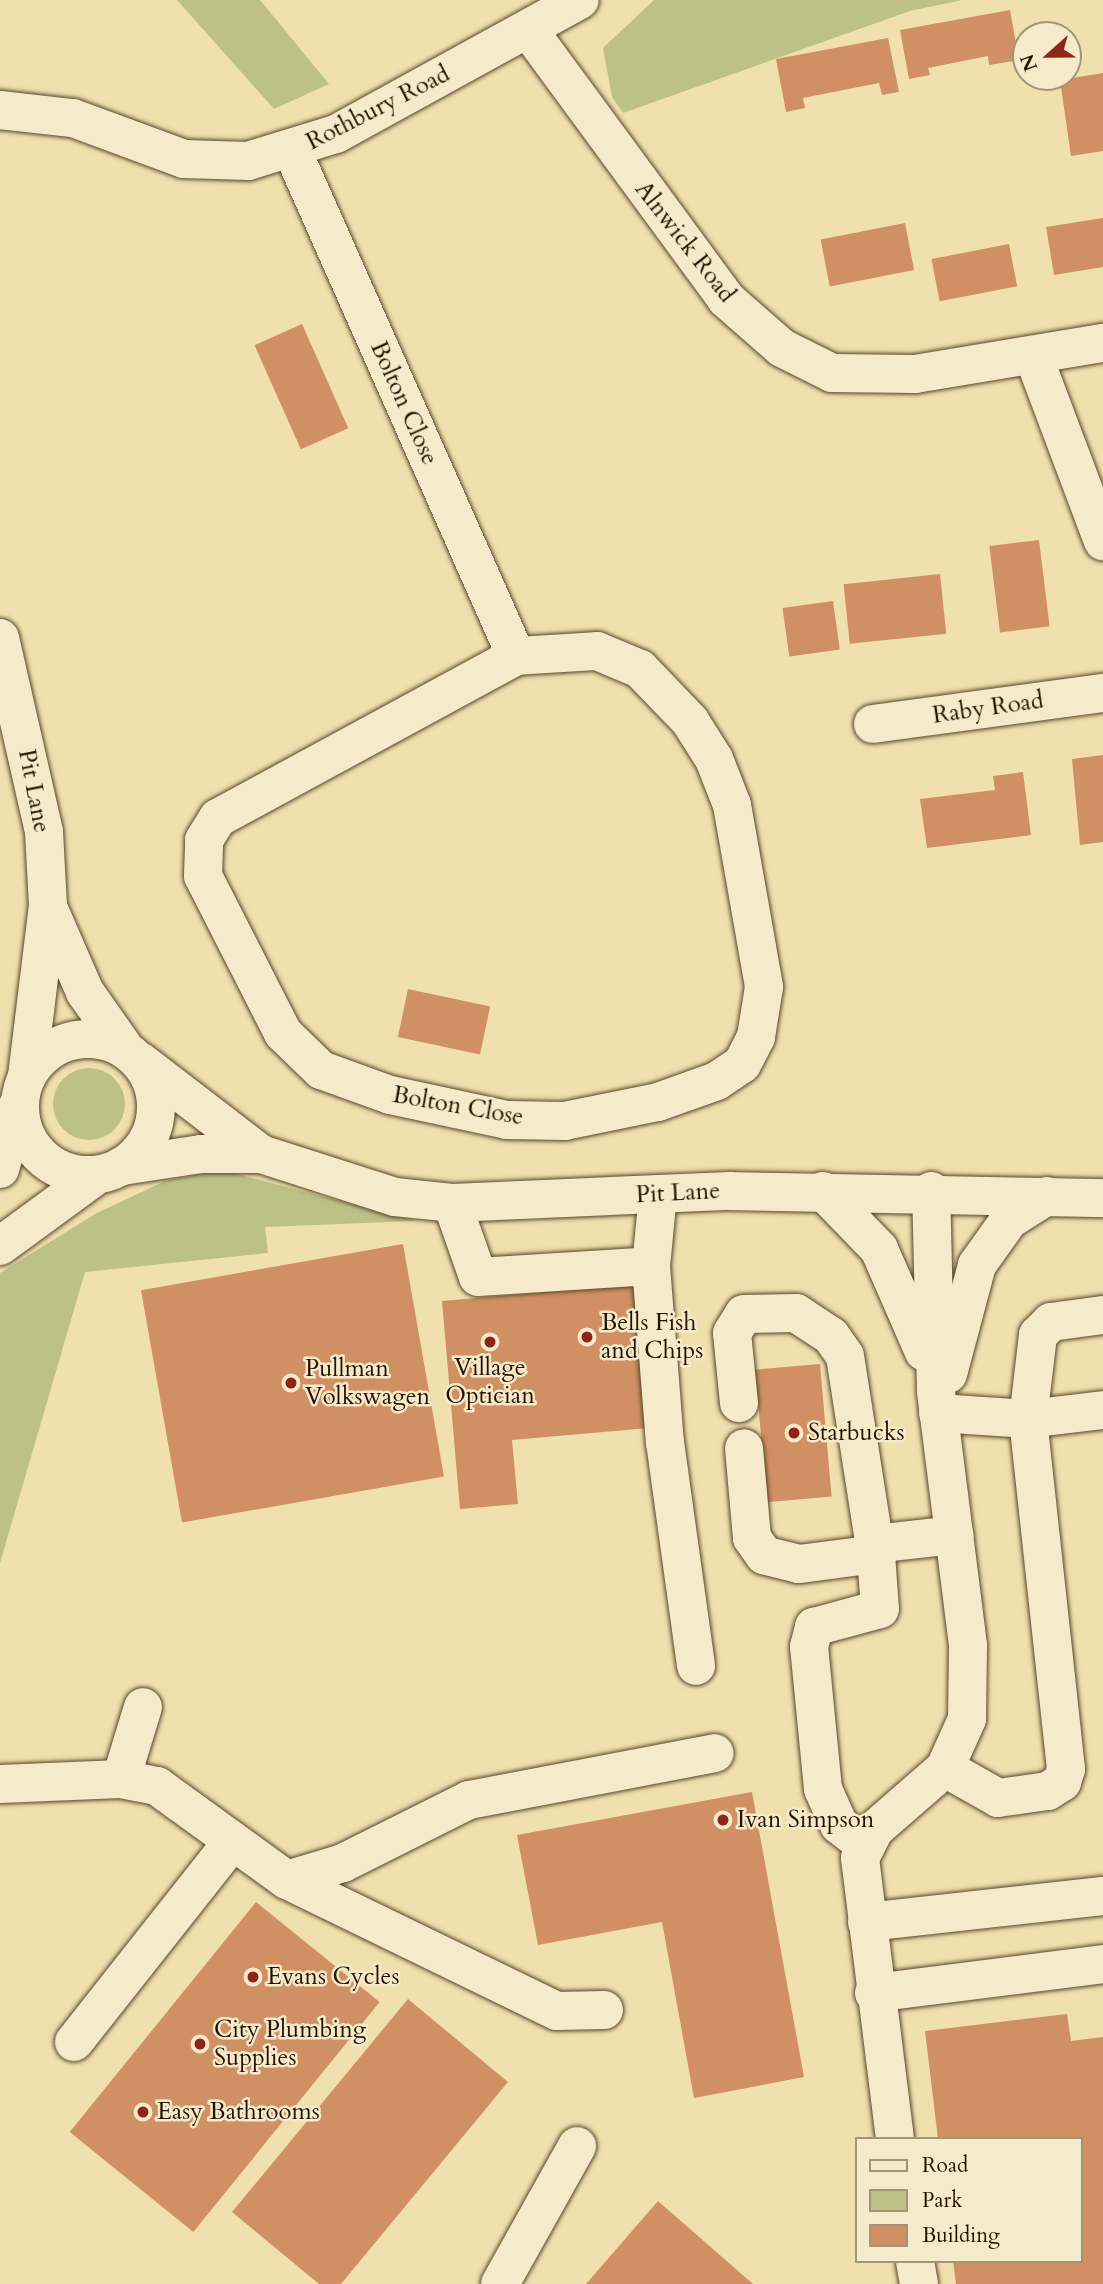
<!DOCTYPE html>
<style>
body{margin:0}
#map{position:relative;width:1103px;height:2284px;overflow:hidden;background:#f0e0ae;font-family:Cardo,serif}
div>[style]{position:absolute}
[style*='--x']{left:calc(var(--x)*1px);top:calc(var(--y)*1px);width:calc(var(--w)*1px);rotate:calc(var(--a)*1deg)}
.green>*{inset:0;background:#bdc188}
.round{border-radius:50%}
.building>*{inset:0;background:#d09063;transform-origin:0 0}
.roads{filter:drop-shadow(0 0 2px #58462c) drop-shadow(0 0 2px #58462c)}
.minor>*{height:38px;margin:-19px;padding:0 19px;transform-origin:19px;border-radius:19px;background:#f5ebca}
.minor>.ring{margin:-19px;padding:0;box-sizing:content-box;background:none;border:38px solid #f5ebca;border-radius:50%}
.dots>*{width:19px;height:19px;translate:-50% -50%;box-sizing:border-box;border:4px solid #f5ebca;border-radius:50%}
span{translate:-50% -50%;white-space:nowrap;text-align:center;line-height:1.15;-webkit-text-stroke:5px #f5ebca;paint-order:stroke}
.street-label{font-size:24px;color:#261200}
.poi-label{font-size:24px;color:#261200}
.left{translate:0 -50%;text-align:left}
.legend{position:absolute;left:855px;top:2137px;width:228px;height:126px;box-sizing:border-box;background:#f5ebca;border:2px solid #a29479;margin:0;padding:9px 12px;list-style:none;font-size:21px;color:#261200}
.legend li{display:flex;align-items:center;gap:14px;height:35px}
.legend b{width:35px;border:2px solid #a29479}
.north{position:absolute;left:1012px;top:21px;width:70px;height:70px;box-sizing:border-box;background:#f5ebca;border:2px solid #a29479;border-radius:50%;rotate:249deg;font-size:19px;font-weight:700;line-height:28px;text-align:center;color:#261200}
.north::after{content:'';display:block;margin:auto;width:24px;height:32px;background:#8f2418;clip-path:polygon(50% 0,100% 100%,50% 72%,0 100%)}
</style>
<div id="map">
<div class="green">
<i style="clip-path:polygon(177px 0,260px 0,329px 84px,274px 109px)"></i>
<i style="clip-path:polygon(654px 0,962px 0,910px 11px,623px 113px,612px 97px,603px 48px)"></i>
<i class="round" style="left:53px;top:1068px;width:72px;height:72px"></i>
<i style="clip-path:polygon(222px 1170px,416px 1221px,265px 1227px,268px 1253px,85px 1272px,0 1563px,0 1273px,95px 1214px,165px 1181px)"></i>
</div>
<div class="building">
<i style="clip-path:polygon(1010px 10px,1019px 60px,989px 65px,988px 56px,928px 68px,930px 75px,909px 79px,900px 30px)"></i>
<i style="clip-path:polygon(888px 38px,899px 92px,882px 95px,879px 83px,803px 98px,805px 108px,786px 112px,776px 59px)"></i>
<i style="clip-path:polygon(1103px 73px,1103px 151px,1071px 156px,1060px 80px)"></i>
<i style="clip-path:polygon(1103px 218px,1103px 267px,1054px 275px,1046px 227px)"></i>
<i style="left:905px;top:223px;width:48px;height:86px;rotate:79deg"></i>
<i style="left:1009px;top:244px;width:43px;height:79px;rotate:79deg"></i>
<i style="left:302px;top:324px;width:114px;height:52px;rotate:66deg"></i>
<i style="left:1039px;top:540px;width:87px;height:50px;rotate:83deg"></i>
<i style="left:940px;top:574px;width:60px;height:97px;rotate:84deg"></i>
<i style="left:833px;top:601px;width:49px;height:51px;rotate:82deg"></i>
<i style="clip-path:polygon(1103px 755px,1103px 842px,1080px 845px,1072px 759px)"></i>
<i style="clip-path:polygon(1023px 772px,1031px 835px,927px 848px,920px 799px,995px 790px,993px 776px)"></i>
<i style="left:408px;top:989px;width:84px;height:49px;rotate:12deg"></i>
<i style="left:403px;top:1244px;width:236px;height:266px;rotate:80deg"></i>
<i style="clip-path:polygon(636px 1284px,649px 1428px,512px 1440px,518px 1504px,460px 1509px,442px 1301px)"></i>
<i style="left:820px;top:1364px;width:133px;height:65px;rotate:85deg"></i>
<i style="clip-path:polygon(752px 1792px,804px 2077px,694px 2098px,662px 1922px,538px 1945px,517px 1835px)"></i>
<i style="left:256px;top:1902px;width:159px;height:296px;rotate:39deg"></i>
<i style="clip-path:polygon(408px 1999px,508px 2082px,341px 2284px,319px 2284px,232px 2212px)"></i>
<i style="clip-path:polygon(1067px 2014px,1071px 2041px,1103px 2037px,1103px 2284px,956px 2284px,953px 2261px,1080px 2261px,1080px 2139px,938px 2139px,925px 2031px)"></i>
<i style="clip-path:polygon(658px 2201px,753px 2284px,586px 2284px)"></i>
</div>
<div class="roads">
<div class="minor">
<i style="--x:528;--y:29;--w:335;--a:53.7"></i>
<i style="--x:726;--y:299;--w:74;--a:41.2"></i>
<i style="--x:782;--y:348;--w:56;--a:26.6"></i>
<i style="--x:832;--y:373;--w:83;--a:0.7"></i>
<i style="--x:915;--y:374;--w:191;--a:-9.4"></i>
<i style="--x:0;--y:110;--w:73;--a:6.3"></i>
<i style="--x:73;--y:118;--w:118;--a:20.3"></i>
<i style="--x:184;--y:159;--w:64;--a:1.8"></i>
<i style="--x:248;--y:161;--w:92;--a:-17.1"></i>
<i style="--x:336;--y:134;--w:278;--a:-28.8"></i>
<i style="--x:292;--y:150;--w:553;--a:66.12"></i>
<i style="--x:1033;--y:355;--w:199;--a:69.4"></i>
<i style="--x:0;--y:638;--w:199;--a:77.2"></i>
<i style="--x:44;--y:832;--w:73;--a:86.9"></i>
<i style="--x:48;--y:905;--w:172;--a:97"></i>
<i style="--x:597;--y:651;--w:47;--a:22.7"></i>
<i style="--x:640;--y:669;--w:72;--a:46.1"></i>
<i style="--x:690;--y:721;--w:45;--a:57.7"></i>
<i style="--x:714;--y:759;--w:49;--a:68.6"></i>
<i style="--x:732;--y:805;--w:185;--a:80"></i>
<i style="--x:764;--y:987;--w:51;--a:99.1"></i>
<i style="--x:756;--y:1037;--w:30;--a:117"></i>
<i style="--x:742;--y:1064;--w:30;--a:146"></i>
<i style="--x:717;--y:1081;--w:63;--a:160.4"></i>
<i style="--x:658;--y:1102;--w:95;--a:168.5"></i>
<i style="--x:565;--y:1121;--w:58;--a:-179"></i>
<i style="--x:507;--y:1120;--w:120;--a:-167.9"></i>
<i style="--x:390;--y:1095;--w:73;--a:-160.1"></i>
<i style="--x:321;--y:1070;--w:53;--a:-135.8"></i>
<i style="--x:283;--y:1033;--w:176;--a:-117"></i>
<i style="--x:203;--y:876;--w:36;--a:-88"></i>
<i style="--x:204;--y:840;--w:26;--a:-58"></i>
<i style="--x:218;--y:818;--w:339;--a:-28.5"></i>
<i style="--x:516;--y:656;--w:81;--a:-3.5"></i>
<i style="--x:873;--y:724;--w:232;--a:-7.7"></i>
<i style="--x:48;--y:907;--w:93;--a:66.5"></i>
<i style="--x:85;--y:992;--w:66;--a:54.9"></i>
<i class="ring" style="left:20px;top:1039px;width:98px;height:98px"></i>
<i style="--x:141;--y:1062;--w:151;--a:37.5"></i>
<i style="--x:261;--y:1154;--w:141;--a:17.8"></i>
<i style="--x:395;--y:1197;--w:57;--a:6"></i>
<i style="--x:452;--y:1203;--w:278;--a:-2.5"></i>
<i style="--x:730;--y:1191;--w:373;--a:1.1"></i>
<i style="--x:122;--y:1166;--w:80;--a:-8.6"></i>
<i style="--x:201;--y:1154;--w:60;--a:0"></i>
<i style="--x:0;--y:1169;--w:66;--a:-74.3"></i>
<i style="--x:823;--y:1191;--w:81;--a:46"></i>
<i style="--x:879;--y:1249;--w:112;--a:66.4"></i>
<i style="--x:452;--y:1203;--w:78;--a:70.6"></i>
<i style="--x:478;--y:1277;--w:173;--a:-3.6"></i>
<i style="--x:651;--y:1266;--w:72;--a:-84.4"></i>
<i style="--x:0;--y:1246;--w:120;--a:-36.2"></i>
<i style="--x:651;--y:1266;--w:177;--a:85.5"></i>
<i style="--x:665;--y:1442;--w:226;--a:82.1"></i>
<i style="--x:948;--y:1374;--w:113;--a:-75.1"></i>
<i style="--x:977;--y:1265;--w:55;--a:-54.6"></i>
<i style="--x:1009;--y:1220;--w:45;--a:-32.3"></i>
<i style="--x:739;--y:1403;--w:70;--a:-95.7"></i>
<i style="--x:732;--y:1333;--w:22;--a:-58"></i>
<i style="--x:744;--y:1314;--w:52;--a:-1.1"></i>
<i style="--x:796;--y:1313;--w:42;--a:33.3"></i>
<i style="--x:831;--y:1336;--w:24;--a:55"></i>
<i style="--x:845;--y:1356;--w:200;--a:81.1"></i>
<i style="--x:876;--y:1554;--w:78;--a:172.6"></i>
<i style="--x:799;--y:1564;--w:36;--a:-166"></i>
<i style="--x:764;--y:1555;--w:21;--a:-125"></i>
<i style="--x:752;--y:1538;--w:90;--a:-95.1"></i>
<i style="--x:938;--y:1413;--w:90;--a:3.8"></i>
<i style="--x:1028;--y:1419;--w:76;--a:-6.8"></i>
<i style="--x:874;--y:1544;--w:81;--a:-6.4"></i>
<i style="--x:945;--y:1768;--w:61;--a:29.5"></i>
<i style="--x:998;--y:1798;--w:50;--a:-8"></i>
<i style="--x:1048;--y:1791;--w:17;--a:-33"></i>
<i style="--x:1062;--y:1782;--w:14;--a:-73"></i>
<i style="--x:1066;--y:1769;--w:352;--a:-96.2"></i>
<i style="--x:1028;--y:1419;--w:85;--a:-83.2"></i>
<i style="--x:1038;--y:1335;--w:18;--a:-45"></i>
<i style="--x:1051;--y:1322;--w:52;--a:-7.7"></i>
<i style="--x:121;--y:1779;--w:75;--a:-73"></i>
<i style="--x:0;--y:1784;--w:121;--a:-2.4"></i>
<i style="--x:121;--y:1779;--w:37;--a:11"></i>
<i style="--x:157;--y:1786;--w:160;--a:35.9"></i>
<i style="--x:287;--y:1880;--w:59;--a:-16.9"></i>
<i style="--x:343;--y:1863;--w:141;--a:-26.6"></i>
<i style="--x:469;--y:1800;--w:250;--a:-10.8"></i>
<i style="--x:866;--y:1846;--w:34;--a:-142"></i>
<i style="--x:839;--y:1825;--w:39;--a:-114"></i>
<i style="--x:823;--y:1789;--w:143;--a:-95.6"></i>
<i style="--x:809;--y:1647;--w:21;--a:-76"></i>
<i style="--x:814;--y:1627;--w:68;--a:-15.3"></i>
<i style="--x:880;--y:1609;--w:55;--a:-94.2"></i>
<i style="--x:287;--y:1880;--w:300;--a:25.9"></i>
<i style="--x:557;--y:2011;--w:47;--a:-1.2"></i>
<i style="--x:867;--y:1922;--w:237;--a:-6.3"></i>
<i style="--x:874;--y:1993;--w:231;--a:-7.2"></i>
<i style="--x:74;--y:2042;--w:256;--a:-51.7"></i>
<i style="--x:895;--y:2139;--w:283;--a:-97.1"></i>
<i style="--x:860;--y:1858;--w:31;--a:-63"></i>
<i style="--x:874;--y:1830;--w:94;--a:-41.1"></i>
<i style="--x:945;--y:1768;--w:54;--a:-65.8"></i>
<i style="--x:967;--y:1719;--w:74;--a:-89.2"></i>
<i style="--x:968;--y:1645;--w:256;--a:-97.2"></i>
<i style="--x:936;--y:1391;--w:200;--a:-91.4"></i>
<i style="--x:915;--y:2261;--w:23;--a:80"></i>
<i style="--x:500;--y:2284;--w:158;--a:-60.8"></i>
</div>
</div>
<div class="dots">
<i style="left:587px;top:1337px;background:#8f2418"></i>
<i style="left:490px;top:1342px;background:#8f2418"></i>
<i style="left:291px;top:1383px;background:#8f2418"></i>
<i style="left:794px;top:1433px;background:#8f2418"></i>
<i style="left:723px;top:1820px;background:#8f2418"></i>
<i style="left:253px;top:1977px;background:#8f2418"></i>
<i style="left:200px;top:2044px;background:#8f2418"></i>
<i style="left:143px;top:2112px;background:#8f2418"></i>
</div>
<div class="street-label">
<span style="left:378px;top:108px;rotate:-27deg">Rothbury Road</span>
<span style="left:685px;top:242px;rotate:52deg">Alnwick Road</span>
<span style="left:404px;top:403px;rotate:66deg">Bolton Close</span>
<span style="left:988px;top:708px;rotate:-8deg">Raby Road</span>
<span style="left:34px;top:791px;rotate:79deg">Pit Lane</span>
<span style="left:458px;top:1106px;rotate:10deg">Bolton Close</span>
<span style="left:678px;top:1193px;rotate:-3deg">Pit Lane</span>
</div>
<div class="poi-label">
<span class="left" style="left:601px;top:1337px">Bells Fish<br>and Chips</span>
<span style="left:490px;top:1382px">Village<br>Optician</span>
<span class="left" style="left:305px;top:1383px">Pullman<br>Volkswagen</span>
<span class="left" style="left:808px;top:1433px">Starbucks</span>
<span class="left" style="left:737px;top:1820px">Ivan Simpson</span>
<span class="left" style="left:267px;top:1977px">Evans Cycles</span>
<span class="left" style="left:214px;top:2044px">City Plumbing<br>Supplies</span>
<span class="left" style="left:157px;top:2112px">Easy Bathrooms</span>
</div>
<ul class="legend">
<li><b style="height:9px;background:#f5ebca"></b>Road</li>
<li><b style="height:19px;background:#bdc188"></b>Park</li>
<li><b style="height:19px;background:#d09063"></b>Building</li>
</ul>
<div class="north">N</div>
</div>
